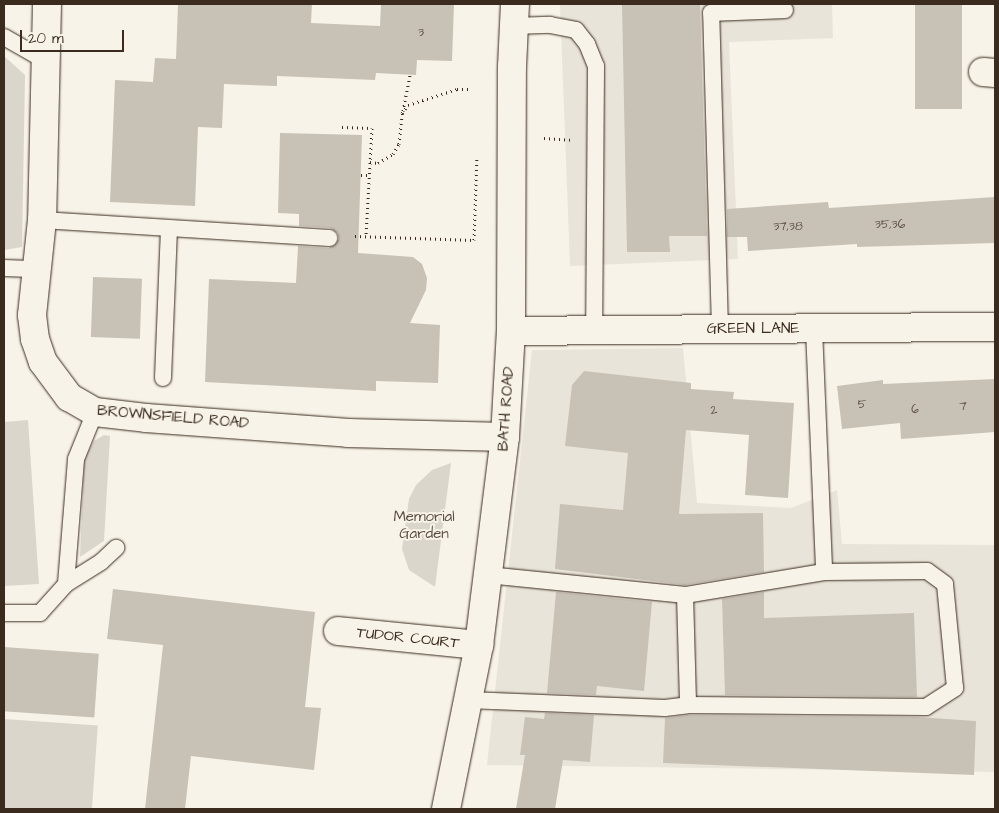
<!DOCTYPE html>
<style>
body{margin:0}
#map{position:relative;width:999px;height:813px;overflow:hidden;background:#f7f3e8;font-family:"Architects Daughter",sans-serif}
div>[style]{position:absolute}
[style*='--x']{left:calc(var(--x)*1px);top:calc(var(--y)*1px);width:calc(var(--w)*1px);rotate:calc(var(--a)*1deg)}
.built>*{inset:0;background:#e9e4d9}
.green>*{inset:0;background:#dbd6cb;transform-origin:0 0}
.building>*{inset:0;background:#c8c1b6;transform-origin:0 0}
.path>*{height:3px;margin-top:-1.5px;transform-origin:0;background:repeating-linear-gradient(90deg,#3b2a1e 0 1px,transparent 0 5px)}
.roads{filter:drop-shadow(0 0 1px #3b2a1e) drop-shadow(0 0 1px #3b2a1e)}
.lane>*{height:16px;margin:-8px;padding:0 8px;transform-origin:8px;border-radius:8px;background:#f7f3e8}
.street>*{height:28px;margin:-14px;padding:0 14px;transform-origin:14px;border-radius:14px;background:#f7f3e8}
.primary>*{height:28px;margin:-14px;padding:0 14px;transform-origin:14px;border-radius:14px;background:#f7f3e8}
span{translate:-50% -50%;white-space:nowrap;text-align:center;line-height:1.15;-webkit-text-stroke:4px #f7f3e8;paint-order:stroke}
.number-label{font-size:12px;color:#5e5044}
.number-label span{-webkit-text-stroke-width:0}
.street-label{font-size:15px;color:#3b2a1e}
.park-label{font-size:15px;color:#5b4c41}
.frame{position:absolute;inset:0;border:5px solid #3b2a1e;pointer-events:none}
.scale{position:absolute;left:20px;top:30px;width:104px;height:22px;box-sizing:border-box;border:2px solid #3b2a1e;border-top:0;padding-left:6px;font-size:15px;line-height:18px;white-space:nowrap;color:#3b2a1e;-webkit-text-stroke:4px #f7f3e8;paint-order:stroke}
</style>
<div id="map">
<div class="built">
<i style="clip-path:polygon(560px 4px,832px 4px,833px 38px,729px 42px,738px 259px,570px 266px)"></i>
<i style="clip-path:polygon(683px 348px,697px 503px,791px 508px,837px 490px,842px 544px,995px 545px,995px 772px,487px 765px,532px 350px)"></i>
</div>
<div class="green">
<i style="clip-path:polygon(4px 56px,25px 75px,22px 247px,4px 250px)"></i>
<i style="clip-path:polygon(28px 420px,39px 584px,4px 586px,4px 422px)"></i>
<i style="clip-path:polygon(104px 435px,110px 436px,104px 541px,80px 557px,84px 460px,94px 441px)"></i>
<i style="clip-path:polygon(451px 463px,435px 587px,409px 570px,402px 549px,409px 499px,416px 485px,432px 470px)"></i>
<i style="left:4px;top:719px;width:94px;height:90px;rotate:4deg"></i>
</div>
<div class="building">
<i style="clip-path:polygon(178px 4px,312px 4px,311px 23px,380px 26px,381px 4px,454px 4px,452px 61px,417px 60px,416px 75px,376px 73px,375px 80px,277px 76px,277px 86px,224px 84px,222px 128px,198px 127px,195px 206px,110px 202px,115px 80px,153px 82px,155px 58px,176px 59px)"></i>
<i style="clip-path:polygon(622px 4px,700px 4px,707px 236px,669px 236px,670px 252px,627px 252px)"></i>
<i style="left:915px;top:4px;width:47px;height:105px"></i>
<i style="clip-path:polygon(280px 133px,362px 135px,358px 253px,413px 257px,422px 264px,427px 278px,426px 290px,410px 323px,440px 325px,438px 383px,376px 381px,376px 391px,205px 382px,209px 279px,296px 283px,298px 246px,329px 248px,339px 239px,338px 233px,330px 228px,299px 226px,299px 214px,278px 213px)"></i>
<i style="clip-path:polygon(995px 197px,995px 243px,857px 247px,857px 244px,748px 251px,747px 237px,727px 237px,727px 209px,828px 202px,829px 208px)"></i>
<i style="left:93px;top:277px;width:49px;height:60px;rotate:2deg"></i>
<i style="clip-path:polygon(584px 371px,691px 383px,691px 389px,734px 392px,733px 399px,794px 403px,788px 498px,745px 495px,749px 435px,686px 430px,679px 514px,763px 513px,764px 572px,685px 585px,555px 569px,560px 504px,623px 510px,628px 453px,565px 446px,572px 385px)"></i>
<i style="clip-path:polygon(995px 379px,995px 432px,901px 439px,900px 423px,842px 429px,837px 386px,883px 380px,883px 384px)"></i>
<i style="clip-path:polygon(113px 589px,315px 612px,305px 707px,321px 708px,314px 770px,191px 756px,185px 809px,145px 809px,163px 645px,107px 639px)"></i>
<i style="clip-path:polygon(556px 592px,652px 602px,644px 691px,597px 686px,596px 695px,547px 693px)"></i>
<i style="clip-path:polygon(764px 592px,764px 618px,914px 613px,917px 697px,725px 695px,722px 599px)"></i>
<i style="left:4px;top:647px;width:95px;height:64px;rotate:4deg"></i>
<i style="clip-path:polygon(545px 713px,594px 715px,590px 762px,563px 760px,555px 809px,516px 809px,525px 755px,520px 755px,525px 717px,544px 719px)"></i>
<i style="clip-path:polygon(689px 715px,917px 717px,976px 721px,974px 775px,663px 763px,665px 718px)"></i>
</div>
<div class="path">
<i style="--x:403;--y:111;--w:37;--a:-79"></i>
<i style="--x:342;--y:127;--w:30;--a:2"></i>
<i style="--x:372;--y:128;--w:108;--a:93.2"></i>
<i style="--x:544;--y:138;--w:26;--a:4"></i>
<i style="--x:370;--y:162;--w:8;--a:7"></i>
<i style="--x:378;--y:163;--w:17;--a:-31"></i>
<i style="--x:393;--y:154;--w:12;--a:-59"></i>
<i style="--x:399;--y:144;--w:31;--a:-84"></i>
<i style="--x:402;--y:113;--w:10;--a:-53"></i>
<i style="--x:408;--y:105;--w:52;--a:-18.1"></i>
<i style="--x:457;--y:89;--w:15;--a:0"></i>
<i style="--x:361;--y:175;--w:8;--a:0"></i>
<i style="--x:355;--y:236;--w:119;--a:1.9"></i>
<i style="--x:474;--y:240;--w:84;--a:-88"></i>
</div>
<div class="roads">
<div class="lane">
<i style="--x:514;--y:26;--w:36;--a:-2"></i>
<i style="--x:550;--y:25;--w:26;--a:11"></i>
<i style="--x:576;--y:30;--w:18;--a:52"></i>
<i style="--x:587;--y:44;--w:24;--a:68"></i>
<i style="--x:596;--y:66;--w:264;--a:90.4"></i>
<i style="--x:4;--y:37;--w:48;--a:29.7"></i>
<i style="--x:42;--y:220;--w:288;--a:3.6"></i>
<i style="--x:4;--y:268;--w:33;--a:2"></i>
<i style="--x:720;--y:329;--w:316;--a:-91.6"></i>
<i style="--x:711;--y:13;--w:74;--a:-2.3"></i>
<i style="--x:814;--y:329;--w:243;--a:87.6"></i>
<i style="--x:163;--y:378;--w:149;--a:-87.7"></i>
<i style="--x:488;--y:575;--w:198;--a:5.8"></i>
<i style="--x:66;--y:584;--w:41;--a:-32.2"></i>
<i style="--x:101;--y:562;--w:21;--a:-43"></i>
<i style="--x:4;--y:613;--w:36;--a:0"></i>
<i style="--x:40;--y:613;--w:39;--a:-48"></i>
<i style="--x:66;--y:584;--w:125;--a:-85.4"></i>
<i style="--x:76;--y:459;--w:51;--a:-68"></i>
<i style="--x:468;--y:700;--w:197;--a:2.3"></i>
<i style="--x:665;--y:708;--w:23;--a:-7"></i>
<i style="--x:688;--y:705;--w:238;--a:0.5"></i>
<i style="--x:926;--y:707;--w:35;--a:-33"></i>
<i style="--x:955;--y:688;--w:104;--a:-95.5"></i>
<i style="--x:945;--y:584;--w:22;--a:-144"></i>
<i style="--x:927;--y:571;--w:103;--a:179.4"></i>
<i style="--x:824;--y:572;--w:141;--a:170.6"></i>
<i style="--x:685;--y:595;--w:110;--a:88.4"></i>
</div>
<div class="street">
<i style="--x:47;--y:4;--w:216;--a:91.3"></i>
<i style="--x:42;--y:220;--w:96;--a:96"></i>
<i style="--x:32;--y:315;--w:24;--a:83"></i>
<i style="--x:35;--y:339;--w:24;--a:71"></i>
<i style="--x:43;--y:362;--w:44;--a:53.4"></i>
<i style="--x:69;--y:397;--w:30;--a:30"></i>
<i style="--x:95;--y:412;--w:51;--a:6.7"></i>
<i style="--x:146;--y:418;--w:203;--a:4.2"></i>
<i style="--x:348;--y:433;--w:157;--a:1.5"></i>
<i style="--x:983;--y:72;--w:12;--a:5"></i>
<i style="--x:511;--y:331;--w:484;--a:-0.5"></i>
<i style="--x:338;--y:631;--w:142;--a:5.7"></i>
</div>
<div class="primary">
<i style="--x:446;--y:809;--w:167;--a:-78.6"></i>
<i style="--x:479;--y:645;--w:210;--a:-82.9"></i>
<i style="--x:505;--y:437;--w:106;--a:-86.8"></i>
<i style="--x:511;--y:331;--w:264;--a:-89.8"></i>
<i style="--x:512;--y:67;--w:63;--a:-87.3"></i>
</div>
</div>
<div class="number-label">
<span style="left:421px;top:33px">3</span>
<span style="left:890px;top:225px">35,36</span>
<span style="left:788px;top:227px">37,38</span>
<span style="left:862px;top:405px">5</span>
<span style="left:963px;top:407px">7</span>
<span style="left:915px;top:410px">6</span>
<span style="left:714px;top:411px">2</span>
</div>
<div class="street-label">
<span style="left:753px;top:329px">GREEN LANE</span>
<span style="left:506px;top:409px;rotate:-86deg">BATH ROAD</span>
<span style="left:173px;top:417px;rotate:5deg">BROWNSFIELD ROAD</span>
<span style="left:408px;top:638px;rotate:6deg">TUDOR COURT</span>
</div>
<div class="park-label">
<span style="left:424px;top:525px">Memorial<br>Garden</span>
</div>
<div class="frame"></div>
<div class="scale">20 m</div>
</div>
